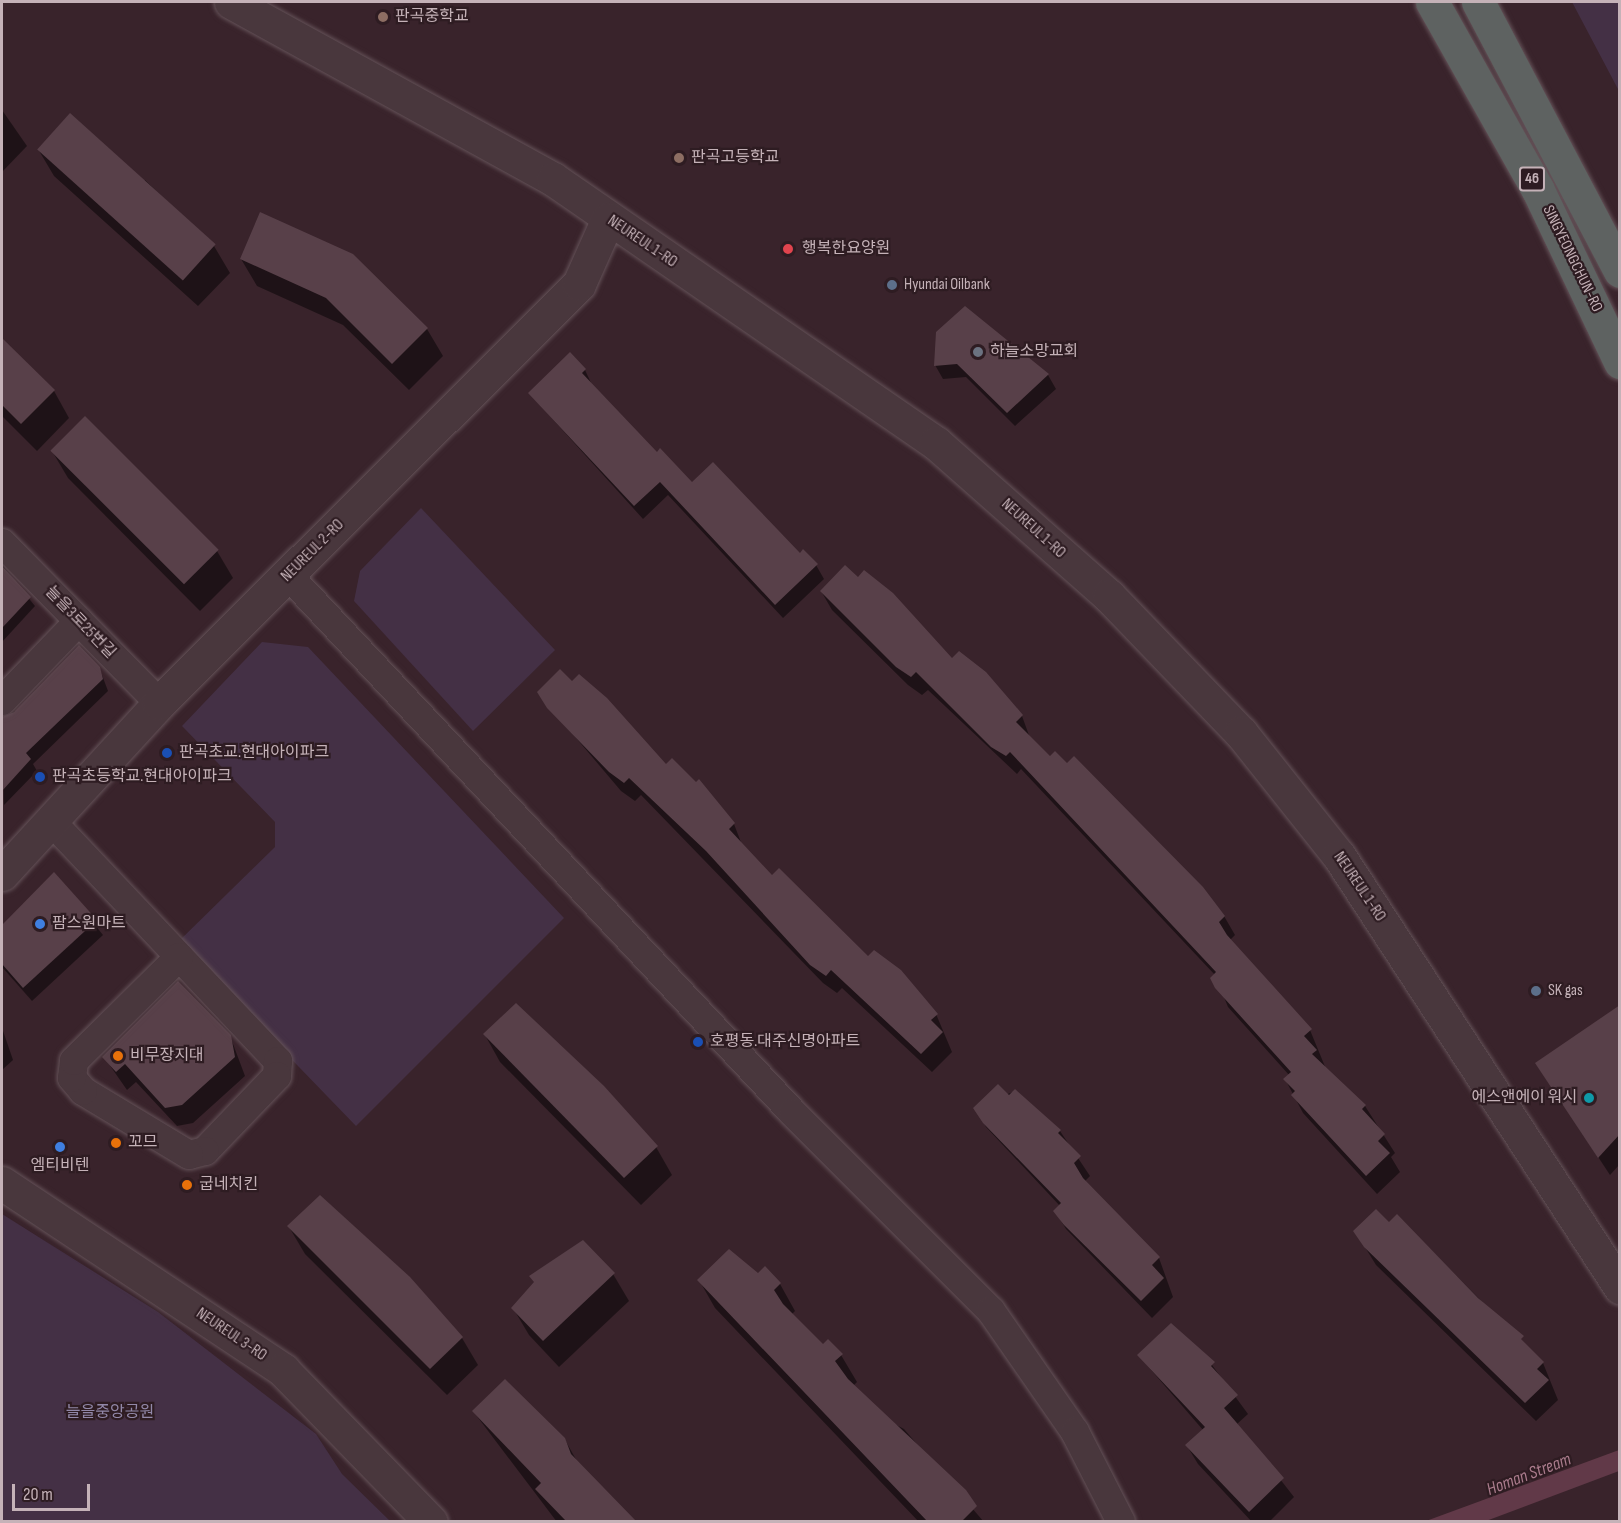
<!DOCTYPE html>
<meta charset="utf-8">
<style>
body{margin:0}
#map{position:relative;width:1621px;height:1523px;overflow:hidden;background:#39232b;font-family:"Sofia Sans Condensed","Noto Sans KR",sans-serif}
div>[style]{position:absolute}
[style*='--x']{left:calc(var(--x)*1px);top:calc(var(--y)*1px);width:calc(var(--w)*1px);rotate:calc(var(--a)*1deg)}
.green>*{inset:0;background:#443045}
.water>*{inset:0;background:#613948}
.shadow>*{inset:0;background:#0007}
.building>*{inset:0;background:#584049;transform-origin:0 0}
.roads{filter:drop-shadow(0 0 2px #645258) drop-shadow(0 0 2px #645258)}
.minor>*{height:28px;margin:-14px;padding:0 14px;transform-origin:14px;border-radius:14px;background:#49373d}
.tertiary>*{height:33px;margin:-16.5px;padding:0 16.5px;transform-origin:16.5px;border-radius:16.5px;background:#49373d}
.trunk>*{height:33px;margin:-16.5px;padding:0 16.5px;transform-origin:16.5px;border-radius:16.5px;background:#5e6261}
.dots>*{width:16px;height:16px;translate:-50% -50%;box-sizing:border-box;border:3px solid #2e1c22;border-radius:50%}
span{translate:-50% -50%;white-space:nowrap;text-align:center;line-height:1.15;-webkit-text-stroke:4.5px #2e1c22;paint-order:stroke}
.shield-label span{padding:2px 4px;background:#2e1c22;border:2px solid;border-radius:4px;-webkit-text-stroke-width:0}
.shield-label{font-size:15px;color:#c5b2b8;font-weight:700}
.poi-label{font-size:16px;color:#c5b2b8}
.left{translate:0 -50%;text-align:left}
.right{translate:-100% -50%;text-align:right}
.street-label{font-size:16px;color:#c5b2b8}
.park-label{font-size:16px;color:#9288a9}
.water-label{font-size:18px;color:#ab7c8d;font-style:italic}
.frame{position:absolute;inset:0;border:3px solid #c5b2b8;pointer-events:none}
.scale{position:absolute;left:12px;top:1484px;width:78px;height:27px;box-sizing:border-box;border:3px solid #c5b2b8;border-top:0;padding-left:8px;font-size:18px;line-height:21px;white-space:nowrap;color:#c5b2b8;-webkit-text-stroke:4px #2e1c22;paint-order:stroke}
</style>
<div id="map">
<div class="green">
<i style="clip-path:polygon(1572px 2px,1619px 2px,1619px 92px,1619px 91px)"></i>
<i style="clip-path:polygon(421px 508px,555px 650px,473px 731px,354px 601px,360px 571px)"></i>
<i style="clip-path:polygon(262px 642px,308px 647px,564px 918px,356px 1126px,178px 942px,275px 847px,275px 822px,182px 726px)"></i>
<i style="clip-path:polygon(2px 1214px,158px 1312px,316px 1434px,342px 1474px,390px 1521px,2px 1521px)"></i>
</div>
<div class="water">
<i style="clip-path:polygon(1619px 1450px,1619px 1471px,1486px 1521px,1426px 1521px)"></i>
</div>
<div class="shadow">
<i style="clip-path:polygon(2px 110px,27px 146px,2px 172px)"></i>
<i style="clip-path:polygon(38px 149px,141px 184px,145px 180px,214px 246px,230px 273px,198px 306px,54px 176px)"></i>
<i style="clip-path:polygon(352px 255px,427px 329px,443px 356px,409px 390px,343px 325px,257px 286px,241px 259px)"></i>
<i style="clip-path:polygon(938px 333px,1048px 375px,1056px 389px,1015px 426px,966px 377px,943px 379px,935px 365px)"></i>
<i style="clip-path:polygon(2px 340px,54px 391px,69px 418px,37px 451px,2px 416px)"></i>
<i style="clip-path:polygon(585px 370px,592px 385px,656px 454px,692px 484px,816px 565px,824px 579px,783px 618px,668px 495px,643px 519px,529px 393px)"></i>
<i style="clip-path:polygon(52px 451px,217px 551px,233px 578px,200px 611px,68px 478px)"></i>
<i style="clip-path:polygon(2px 565px,35px 606px,2px 642px)"></i>
<i style="clip-path:polygon(821px 591px,952px 660px,1022px 716px,1030px 738px,1224px 916px,1235px 935px,1230px 940px,1310px 1030px,1326px 1069px,1365px 1106px,1395px 1153px,1391px 1157px,1400px 1172px,1377px 1194px,1303px 1113px,1285px 1079px,1289px 1075px,1228px 1007px,1215px 975px,1021px 769px,1017px 774px,928px 690px,922px 695px,908px 685px,832px 610px)"></i>
<i style="clip-path:polygon(99px 667px,108px 691px,33px 764px,37px 771px,4px 805px,2px 718px)"></i>
<i style="clip-path:polygon(538px 693px,666px 766px,734px 824px,742px 845px,772px 877px,936px 1014px,952px 1052px,932px 1072px,842px 988px,837px 993px,823px 983px,641px 795px,635px 801px,621px 791px)"></i>
<i style="clip-path:polygon(54px 874px,103px 935px,32px 1001px,2px 967px,2px 927px)"></i>
<i style="clip-path:polygon(1620px 1006px,1620px 1164px,1610px 1175px,1548px 1081px)"></i>
<i style="clip-path:polygon(2px 1028px,13px 1060px,2px 1070px)"></i>
<i style="clip-path:polygon(485px 1035px,656px 1147px,672px 1175px,641px 1205px,500px 1062px)"></i>
<i style="clip-path:polygon(230px 1036px,245px 1076px,193px 1123px,177px 1126px,136px 1082px,127px 1090px,104px 1057px)"></i>
<i style="clip-path:polygon(1015px 1091px,1060px 1131px,1090px 1176px,1084px 1182px,1159px 1258px,1173px 1297px,1152px 1318px,1066px 1229px,1055px 1211px,1060px 1206px,986px 1127px,975px 1108px)"></i>
<i style="clip-path:polygon(1397px 1216px,1543px 1363px,1558px 1400px,1536px 1421px,1376px 1265px,1355px 1231px,1389px 1224px)"></i>
<i style="clip-path:polygon(289px 1227px,408px 1278px,462px 1338px,478px 1365px,447px 1395px,305px 1254px)"></i>
<i style="clip-path:polygon(613px 1274px,629px 1301px,559px 1367px,529px 1335px,513px 1308px)"></i>
<i style="clip-path:polygon(758px 1275px,780px 1284px,795px 1311px,791px 1315px,823px 1346px,841px 1355px,857px 1382px,853px 1386px,885px 1419px,904px 1429px,984px 1522px,919px 1522px,715px 1308px,699px 1280px)"></i>
<i style="clip-path:polygon(1201px 1350px,1248px 1414px,1237px 1424px,1294px 1497px,1269px 1522px,1252px 1522px,1198px 1464px,1187px 1446px,1203px 1430px,1139px 1356px)"></i>
<i style="clip-path:polygon(473px 1411px,564px 1438px,578px 1463px,633px 1522px,557px 1522px)"></i>
</div>
<div class="building">
<i style="left:70px;top:113px;width:196px;height:49px;rotate:42deg"></i>
<i style="clip-path:polygon(260px 212px,353px 254px,428px 328px,392px 364px,326px 298px,240px 259px)"></i>
<i style="clip-path:polygon(965px 306px,1049px 374px,1007px 413px,957px 364px,934px 366px,936px 332px)"></i>
<i style="clip-path:polygon(2px 338px,55px 390px,21px 424px,2px 405px)"></i>
<i style="clip-path:polygon(570px 352px,586px 369px,582px 373px,657px 452px,660px 448px,692px 482px,713px 462px,800px 553px,803px 549px,818px 564px,775px 605px,660px 482px,634px 506px,528px 393px)"></i>
<i style="left:85px;top:416px;width:189px;height:49px;rotate:45deg"></i>
<i style="clip-path:polygon(845px 565px,858px 577px,864px 570px,893px 593px,952px 658px,959px 651px,986px 672px,1023px 715px,1016px 722px,1050px 756px,1055px 751px,1067px 763px,1074px 756px,1203px 887px,1225px 916px,1219px 922px,1227px 935px,1312px 1029px,1304px 1036px,1317px 1050px,1312px 1054px,1366px 1105px,1362px 1109px,1385px 1134px,1378px 1141px,1390px 1153px,1366px 1176px,1291px 1095px,1295px 1091px,1283px 1079px,1291px 1072px,1215px 988px,1210px 978px,1216px 972px,1010px 752px,1006px 756px,991px 747px,916px 672px,911px 677px,896px 667px,820px 591px)"></i>
<i style="clip-path:polygon(2px 566px,31px 597px,2px 628px)"></i>
<i style="clip-path:polygon(79px 645px,100px 667px,103px 679px,26px 753px,31px 759px,2px 791px,2px 717px,14px 712px)"></i>
<i style="clip-path:polygon(560px 669px,572px 681px,579px 674px,607px 698px,666px 764px,672px 758px,696px 782px,699px 779px,735px 823px,729px 829px,772px 875px,779px 868px,868px 956px,874px 950px,901px 970px,938px 1014px,931px 1020px,943px 1032px,921px 1054px,831px 970px,826px 976px,810px 965px,706px 851px,629px 778px,624px 783px,609px 772px,547px 708px,537px 692px)"></i>
<i style="clip-path:polygon(54px 872px,97px 920px,23px 988px,2px 964px,2px 925px)"></i>
<i style="clip-path:polygon(178px 981px,231px 1035px,235px 1057px,182px 1105px,165px 1108px,125px 1064px,116px 1072px,102px 1057px)"></i>
<i style="clip-path:polygon(516px 1003px,604px 1086px,658px 1146px,624px 1178px,483px 1034px)"></i>
<i style="clip-path:polygon(1620px 1005px,1620px 1134px,1598px 1158px,1535px 1063px)"></i>
<i style="clip-path:polygon(998px 1084px,1009px 1095px,1015px 1089px,1061px 1130px,1058px 1133px,1081px 1156px,1074px 1163px,1083px 1178px,1160px 1257px,1152px 1265px,1164px 1278px,1141px 1301px,1064px 1225px,1053px 1211px,1061px 1203px,983px 1123px,973px 1108px)"></i>
<i style="clip-path:polygon(320px 1195px,410px 1277px,463px 1337px,430px 1369px,287px 1226px)"></i>
<i style="clip-path:polygon(1376px 1209px,1389px 1222px,1397px 1214px,1478px 1298px,1524px 1336px,1521px 1339px,1544px 1362px,1537px 1369px,1549px 1380px,1525px 1403px,1364px 1247px,1353px 1231px)"></i>
<i style="clip-path:polygon(583px 1240px,615px 1273px,543px 1341px,511px 1308px,534px 1282px,529px 1276px)"></i>
<i style="clip-path:polygon(729px 1249px,758px 1273px,765px 1266px,781px 1283px,774px 1290px,783px 1304px,823px 1344px,828px 1339px,843px 1354px,835px 1361px,848px 1379px,966px 1490px,977px 1506px,962px 1521px,927px 1521px,697px 1280px)"></i>
<i style="clip-path:polygon(1171px 1323px,1215px 1362px,1211px 1366px,1238px 1395px,1224px 1408px,1284px 1478px,1249px 1512px,1185px 1445px,1205px 1427px,1137px 1355px)"></i>
<i style="clip-path:polygon(505px 1379px,565px 1438px,571px 1454px,636px 1521px,566px 1521px,535px 1489px,541px 1483px,472px 1411px)"></i>
</div>
<div class="roads">
<div class="minor">
<i style="--x:2;--y:543;--w:224;--a:45.5"></i>
<i style="--x:288;--y:575;--w:738;--a:46.81"></i>
<i style="--x:793;--y:1113;--w:280;--a:45"></i>
<i style="--x:991;--y:1311;--w:147;--a:55.2"></i>
<i style="--x:1075;--y:1432;--w:101;--a:62.9"></i>
<i style="--x:2;--y:701;--w:111;--a:-46.1"></i>
<i style="--x:52;--y:822;--w:329;--a:46.6"></i>
<i style="--x:278;--y:1061;--w:15;--a:94"></i>
<i style="--x:277;--y:1076;--w:104;--a:133.8"></i>
<i style="--x:205;--y:1151;--w:16;--a:166"></i>
<i style="--x:189;--y:1155;--w:124;--a:-148.9"></i>
<i style="--x:83;--y:1091;--w:17;--a:-130"></i>
<i style="--x:72;--y:1078;--w:17;--a:-83"></i>
<i style="--x:74;--y:1061;--w:148;--a:-44.7"></i>
</div>
<div class="tertiary">
<i style="--x:231;--y:2;--w:367;--a:28.8"></i>
<i style="--x:553;--y:179;--w:465;--a:34.6"></i>
<i style="--x:936;--y:443;--w:231;--a:41.5"></i>
<i style="--x:1109;--y:596;--w:190;--a:46.1"></i>
<i style="--x:1241;--y:733;--w:157;--a:51.5"></i>
<i style="--x:1339;--y:856;--w:515;--a:56.9"></i>
<i style="--x:2;--y:874;--w:232;--a:-47.4"></i>
<i style="--x:159;--y:703;--w:593;--a:-44.93"></i>
<i style="--x:579;--y:284;--w:71;--a:-66"></i>
<i style="--x:2;--y:1183;--w:338;--a:33.6"></i>
<i style="--x:283;--y:1370;--w:212;--a:45.8"></i>
</div>
<div class="trunk">
<i style="--x:1432;--y:2;--w:214;--a:60.6"></i>
<i style="--x:1537;--y:188;--w:193;--a:64.5"></i>
<i style="--x:1478;--y:2;--w:304;--a:62.2"></i>
</div>
</div>
<div class="dots">
<i style="left:383px;top:17px;background:#8d6e63"></i>
<i style="left:679px;top:158px;background:#8d6e63"></i>
<i style="left:788px;top:249px;background:#e0444e"></i>
<i style="left:892px;top:285px;background:#5c6f8a"></i>
<i style="left:978px;top:352px;background:#6b7280"></i>
<i style="left:167px;top:753px;background:#1a4fb4"></i>
<i style="left:40px;top:777px;background:#1a4fb4"></i>
<i style="left:40px;top:924px;background:#3f7fe0"></i>
<i style="left:1536px;top:991px;background:#5c6f8a"></i>
<i style="left:698px;top:1042px;background:#1a4fb4"></i>
<i style="left:118px;top:1056px;background:#e8710a"></i>
<i style="left:1589px;top:1098px;background:#0f9aa8"></i>
<i style="left:116px;top:1143px;background:#e8710a"></i>
<i style="left:60px;top:1147px;background:#3f7fe0"></i>
<i style="left:187px;top:1185px;background:#e8710a"></i>
</div>
<div class="shield-label">
<span style="left:1532px;top:179px">46</span>
</div>
<div class="poi-label">
<span class="left" style="left:395px;top:17px">판곡중학교</span>
<span class="left" style="left:691px;top:158px">판곡고등학교</span>
<span class="left" style="left:802px;top:249px">행복한요양원</span>
<span class="left" style="left:904px;top:285px">Hyundai Oilbank</span>
<span class="left" style="left:990px;top:352px">하늘소망교회</span>
<span class="left" style="left:179px;top:753px">판곡초교.현대아이파크</span>
<span class="left" style="left:52px;top:777px">판곡초등학교.현대아이파크</span>
<span class="left" style="left:52px;top:924px">팜스원마트</span>
<span class="left" style="left:1548px;top:991px">SK gas</span>
<span class="left" style="left:710px;top:1042px">호평동.대주신명아파트</span>
<span class="left" style="left:130px;top:1056px">비무장지대</span>
<span class="right" style="left:1577px;top:1098px">에스앤에이 워시</span>
<span class="left" style="left:128px;top:1143px">꼬므</span>
<span style="left:60px;top:1166px">엠티비텐</span>
<span class="left" style="left:199px;top:1185px">굽네치킨</span>
</div>
<div class="street-label">
<span style="left:642px;top:242px;rotate:34deg">NEUREUL 1-RO</span>
<span style="left:1572px;top:259px;rotate:64deg">SINGYEONGCHUN-RO</span>
<span style="left:1033px;top:529px;rotate:42deg">NEUREUL 1-RO</span>
<span style="left:313px;top:551px;rotate:-45deg">NEUREUL 2-RO</span>
<span style="left:80px;top:623px;rotate:46deg">늘을3로25번길</span>
<span style="left:1359px;top:887px;rotate:56deg">NEUREUL 1-RO</span>
<span style="left:231px;top:1335px;rotate:34deg">NEUREUL 3-RO</span>
</div>
<div class="park-label">
<span style="left:110px;top:1413px">늘을중앙공원</span>
</div>
<div class="water-label">
<span style="left:1529px;top:1475px;rotate:-21deg">Homan Stream</span>
</div>
<div class="frame"></div>
<div class="scale">20 m</div>
</div>
